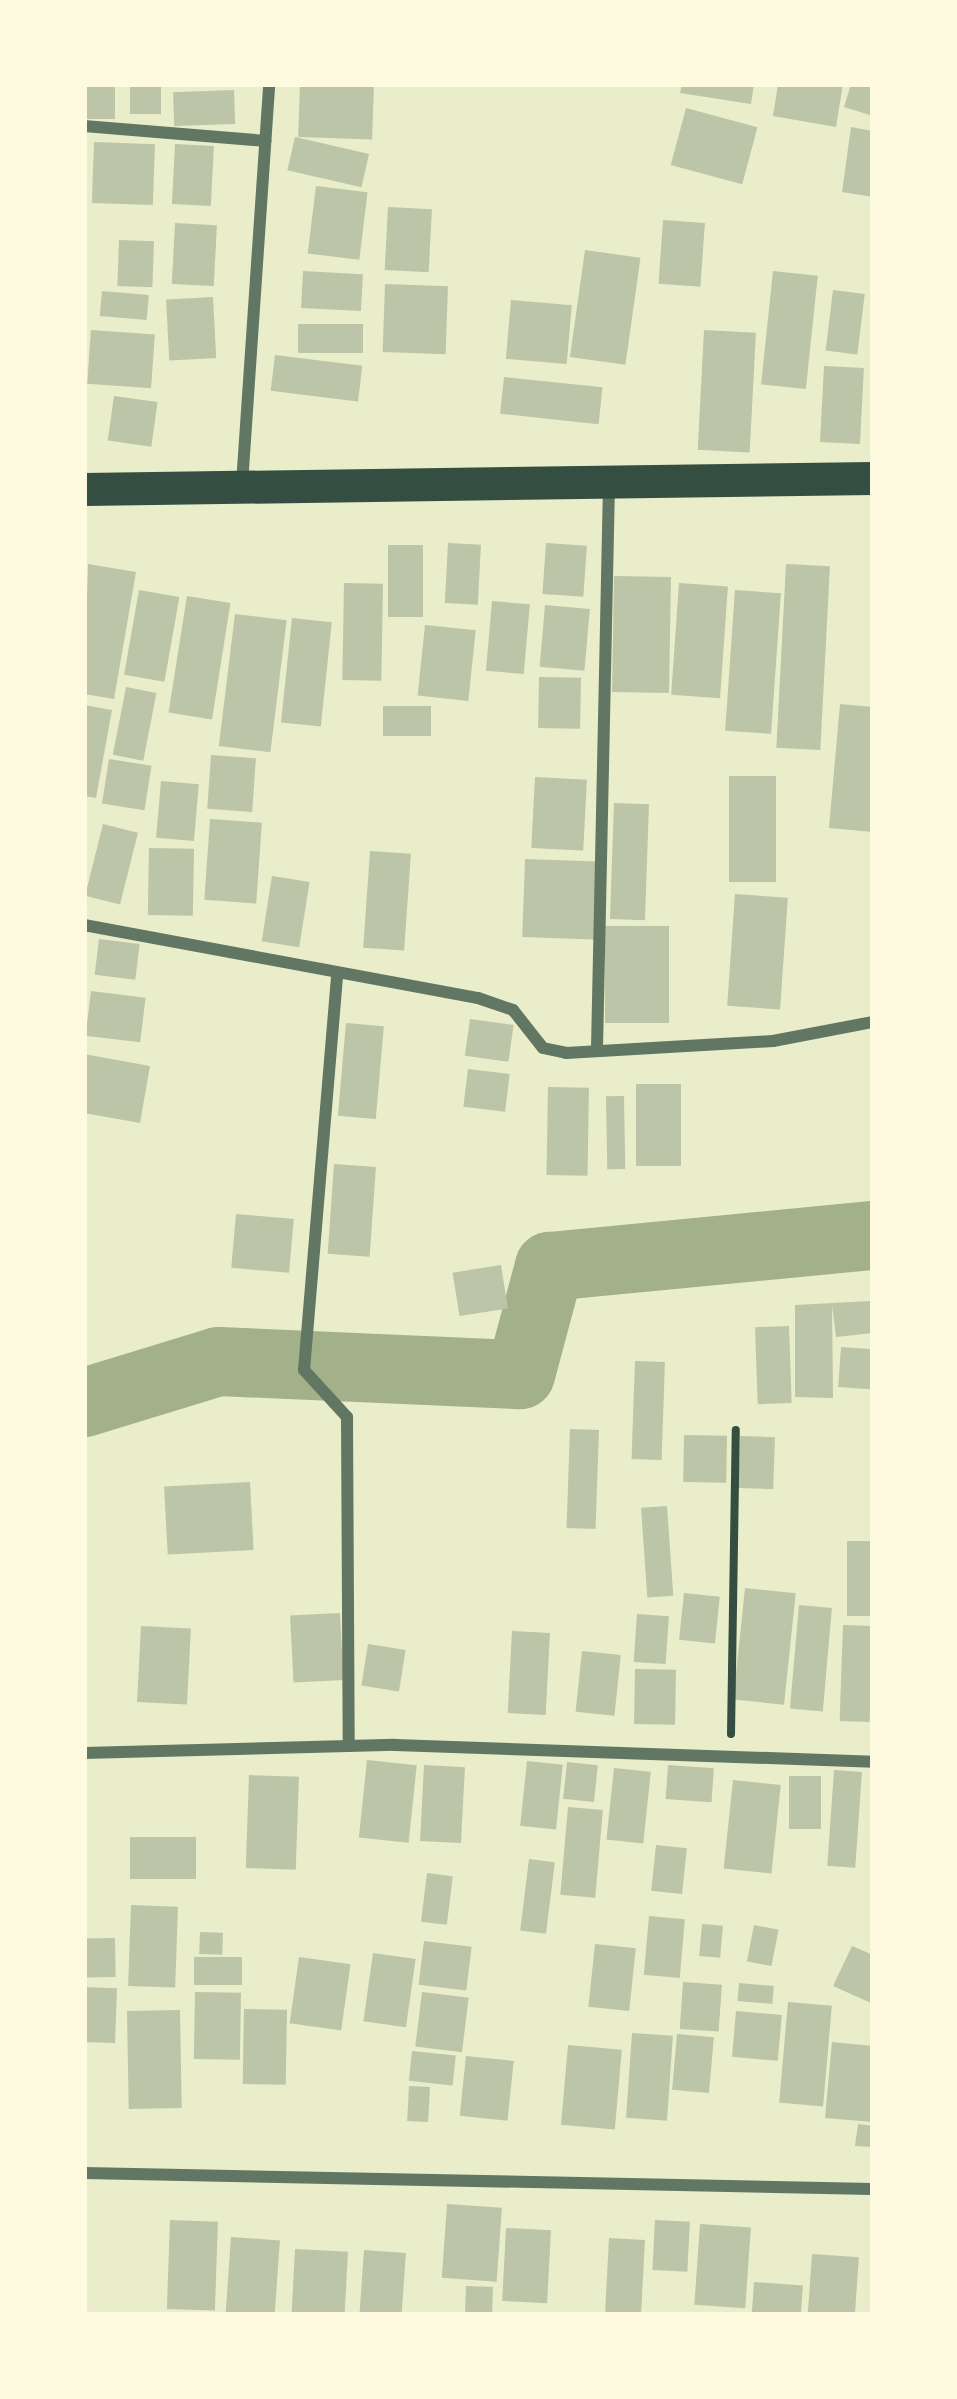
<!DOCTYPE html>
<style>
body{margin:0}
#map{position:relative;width:957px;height:2399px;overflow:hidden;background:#e9edc9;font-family:"Exo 2",sans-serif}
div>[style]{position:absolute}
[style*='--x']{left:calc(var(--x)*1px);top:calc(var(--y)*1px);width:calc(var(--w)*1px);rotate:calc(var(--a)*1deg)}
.river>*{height:69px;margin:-34.5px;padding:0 34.5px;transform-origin:34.5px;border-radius:34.5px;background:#a3b18a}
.building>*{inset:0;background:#bcc5a7;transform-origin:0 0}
.path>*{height:8px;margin:-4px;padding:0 4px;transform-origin:4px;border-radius:4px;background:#344e41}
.minor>*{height:12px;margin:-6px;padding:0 6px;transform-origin:6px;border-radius:6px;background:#617663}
.trunk>*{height:33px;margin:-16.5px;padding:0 16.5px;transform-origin:16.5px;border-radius:16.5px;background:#344e41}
span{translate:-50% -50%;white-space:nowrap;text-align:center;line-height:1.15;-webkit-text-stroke:9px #fefae0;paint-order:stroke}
.frame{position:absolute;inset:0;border:87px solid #fefae0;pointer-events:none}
</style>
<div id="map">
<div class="river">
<i style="--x:84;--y:1402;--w:140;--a:-17"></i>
<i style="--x:218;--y:1361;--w:302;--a:2.5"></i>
<i style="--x:520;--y:1374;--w:112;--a:-75"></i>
<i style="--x:549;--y:1266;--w:325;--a:-5.5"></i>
</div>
<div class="building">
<i style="left:85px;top:84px;width:30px;height:35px"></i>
<i style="left:130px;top:84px;width:31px;height:30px"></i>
<i style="left:300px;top:84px;width:74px;height:53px;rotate:2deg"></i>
<i style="clip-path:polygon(682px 84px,754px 84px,751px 104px,680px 93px)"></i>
<i style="clip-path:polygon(778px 84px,843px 84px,836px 127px,773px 116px)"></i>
<i style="clip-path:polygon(851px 84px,873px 84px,873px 116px,844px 107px)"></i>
<i style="left:234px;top:90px;width:34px;height:61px;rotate:88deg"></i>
<i style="left:686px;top:108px;width:74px;height:59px;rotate:15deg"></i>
<i style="clip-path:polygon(851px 127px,873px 131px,873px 197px,842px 192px)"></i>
<i style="left:295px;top:137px;width:76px;height:34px;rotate:13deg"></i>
<i style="left:94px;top:142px;width:61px;height:61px;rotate:2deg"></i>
<i style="left:175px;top:144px;width:39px;height:60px;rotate:3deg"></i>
<i style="left:316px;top:186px;width:52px;height:68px;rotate:7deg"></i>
<i style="left:388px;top:207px;width:44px;height:63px;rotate:3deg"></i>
<i style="left:663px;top:220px;width:42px;height:64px;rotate:4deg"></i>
<i style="left:175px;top:223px;width:42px;height:61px;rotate:3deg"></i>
<i style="left:119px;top:240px;width:35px;height:46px;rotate:2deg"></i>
<i style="left:585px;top:250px;width:56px;height:108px;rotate:8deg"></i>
<i style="left:303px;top:271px;width:60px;height:37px;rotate:3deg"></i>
<i style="left:773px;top:271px;width:45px;height:114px;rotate:6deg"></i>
<i style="left:385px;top:284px;width:63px;height:68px;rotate:2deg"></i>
<i style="left:833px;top:290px;width:32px;height:61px;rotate:7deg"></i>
<i style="left:102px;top:291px;width:47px;height:25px;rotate:5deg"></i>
<i style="left:213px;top:297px;width:61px;height:47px;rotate:87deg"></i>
<i style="left:511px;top:300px;width:61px;height:59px;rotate:5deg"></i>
<i style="left:298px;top:324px;width:65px;height:29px"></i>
<i style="left:91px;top:330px;width:64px;height:54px;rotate:4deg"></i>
<i style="left:704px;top:330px;width:52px;height:120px;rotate:3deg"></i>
<i style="left:275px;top:355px;width:88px;height:36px;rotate:7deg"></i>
<i style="left:824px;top:366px;width:40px;height:76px;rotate:3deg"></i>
<i style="left:504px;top:377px;width:99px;height:37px;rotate:6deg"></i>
<i style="left:114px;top:396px;width:44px;height:45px;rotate:8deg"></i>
<i style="left:448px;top:543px;width:33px;height:60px;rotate:3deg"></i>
<i style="left:546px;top:543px;width:41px;height:51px;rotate:4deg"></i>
<i style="left:388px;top:545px;width:35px;height:72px"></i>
<i style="clip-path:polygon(88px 564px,136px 572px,114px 699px,84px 694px)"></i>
<i style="left:786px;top:564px;width:44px;height:184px;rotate:3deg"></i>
<i style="left:614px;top:576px;width:57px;height:116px;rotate:1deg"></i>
<i style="left:344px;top:583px;width:39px;height:97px;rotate:1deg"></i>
<i style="left:679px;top:583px;width:49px;height:112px;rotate:4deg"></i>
<i style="left:139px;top:590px;width:41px;height:86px;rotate:10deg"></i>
<i style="left:735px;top:590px;width:46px;height:141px;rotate:4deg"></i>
<i style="left:187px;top:596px;width:44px;height:118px;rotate:9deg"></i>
<i style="left:492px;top:601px;width:38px;height:70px;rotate:5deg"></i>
<i style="left:545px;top:605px;width:45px;height:62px;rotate:5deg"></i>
<i style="left:235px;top:614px;width:52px;height:133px;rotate:7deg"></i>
<i style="left:292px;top:618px;width:40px;height:105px;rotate:6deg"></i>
<i style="left:425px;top:625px;width:51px;height:71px;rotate:6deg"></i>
<i style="left:539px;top:677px;width:42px;height:51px;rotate:1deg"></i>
<i style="left:126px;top:687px;width:31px;height:69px;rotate:11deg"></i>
<i style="clip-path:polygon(840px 704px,873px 707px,873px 832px,829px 828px)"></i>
<i style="clip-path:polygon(84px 705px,112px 710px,96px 798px,84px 796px)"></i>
<i style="left:383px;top:706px;width:48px;height:30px"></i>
<i style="left:211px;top:755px;width:45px;height:54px;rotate:4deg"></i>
<i style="left:109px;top:759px;width:43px;height:45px;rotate:9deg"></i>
<i style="left:729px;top:776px;width:47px;height:106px"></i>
<i style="left:535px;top:777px;width:52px;height:71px;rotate:3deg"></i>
<i style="left:161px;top:781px;width:38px;height:57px;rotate:5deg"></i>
<i style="left:614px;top:803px;width:35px;height:116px;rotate:2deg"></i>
<i style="left:210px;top:819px;width:52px;height:81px;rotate:4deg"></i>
<i style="left:103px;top:824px;width:36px;height:74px;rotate:14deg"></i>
<i style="left:149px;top:848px;width:45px;height:67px;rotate:1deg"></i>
<i style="left:370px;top:851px;width:41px;height:97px;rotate:4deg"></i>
<i style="left:525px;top:859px;width:72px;height:78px;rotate:2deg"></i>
<i style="left:272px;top:876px;width:38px;height:66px;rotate:9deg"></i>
<i style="left:735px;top:894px;width:53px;height:112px;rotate:4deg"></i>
<i style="left:605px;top:926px;width:64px;height:97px"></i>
<i style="left:99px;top:939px;width:41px;height:36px;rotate:7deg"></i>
<i style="left:91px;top:991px;width:55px;height:45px;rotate:7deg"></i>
<i style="left:470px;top:1019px;width:44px;height:37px;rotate:8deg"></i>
<i style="left:346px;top:1023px;width:38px;height:93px;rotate:5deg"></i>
<i style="clip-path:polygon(84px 1054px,150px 1066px,140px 1123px,84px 1113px)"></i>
<i style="left:468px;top:1069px;width:42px;height:38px;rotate:7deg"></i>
<i style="left:636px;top:1084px;width:45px;height:82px"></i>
<i style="left:548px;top:1087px;width:41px;height:88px;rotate:1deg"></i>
<i style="left:624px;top:1096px;width:73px;height:18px;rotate:89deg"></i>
<i style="left:334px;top:1164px;width:42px;height:90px;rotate:4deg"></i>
<i style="left:236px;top:1214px;width:58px;height:54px;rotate:5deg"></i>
<i style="left:501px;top:1265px;width:44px;height:49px;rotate:81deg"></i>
<i style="clip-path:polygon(871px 1301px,873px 1333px,836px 1337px,832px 1305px,833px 1398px,795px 1397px,795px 1305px)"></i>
<i style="left:789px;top:1326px;width:77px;height:34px;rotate:88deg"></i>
<i style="left:841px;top:1347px;width:32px;height:40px;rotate:4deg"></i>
<i style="left:635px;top:1361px;width:30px;height:98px;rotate:2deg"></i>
<i style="left:570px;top:1429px;width:29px;height:99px;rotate:2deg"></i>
<i style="left:684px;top:1435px;width:43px;height:47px;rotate:1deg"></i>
<i style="left:740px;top:1436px;width:35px;height:52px;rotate:2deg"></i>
<i style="left:250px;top:1482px;width:68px;height:86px;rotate:87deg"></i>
<i style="left:667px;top:1506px;width:90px;height:26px;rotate:86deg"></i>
<i style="left:847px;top:1541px;width:26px;height:75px"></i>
<i style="left:745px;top:1588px;width:51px;height:112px;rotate:6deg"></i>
<i style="left:684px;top:1593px;width:36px;height:47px;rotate:6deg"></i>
<i style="left:799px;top:1605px;width:33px;height:104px;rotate:5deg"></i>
<i style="left:340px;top:1613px;width:67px;height:50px;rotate:87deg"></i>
<i style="left:637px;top:1614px;width:32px;height:48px;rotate:4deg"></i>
<i style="left:843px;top:1625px;width:30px;height:96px;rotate:2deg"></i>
<i style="left:141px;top:1626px;width:50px;height:76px;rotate:3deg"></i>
<i style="left:512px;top:1631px;width:38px;height:82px;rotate:3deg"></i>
<i style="left:368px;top:1644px;width:38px;height:42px;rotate:9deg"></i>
<i style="left:582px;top:1651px;width:39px;height:61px;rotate:6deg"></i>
<i style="left:635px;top:1669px;width:41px;height:55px;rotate:1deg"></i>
<i style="left:367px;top:1760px;width:50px;height:78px;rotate:6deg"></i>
<i style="left:527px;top:1761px;width:36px;height:65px;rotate:6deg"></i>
<i style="left:567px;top:1762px;width:31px;height:37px;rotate:6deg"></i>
<i style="left:424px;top:1765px;width:41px;height:76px;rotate:3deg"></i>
<i style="left:668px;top:1765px;width:46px;height:34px;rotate:4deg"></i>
<i style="left:614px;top:1768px;width:37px;height:72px;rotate:6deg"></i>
<i style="left:834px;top:1770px;width:28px;height:96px;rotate:4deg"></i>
<i style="left:249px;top:1775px;width:50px;height:93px;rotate:2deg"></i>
<i style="left:821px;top:1776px;width:53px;height:32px;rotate:90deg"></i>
<i style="left:733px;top:1780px;width:48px;height:89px;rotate:6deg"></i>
<i style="left:568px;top:1807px;width:35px;height:88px;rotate:5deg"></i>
<i style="left:130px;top:1837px;width:66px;height:42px"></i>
<i style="left:656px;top:1845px;width:31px;height:46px;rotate:6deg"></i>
<i style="left:529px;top:1859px;width:26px;height:72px;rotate:7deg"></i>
<i style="left:427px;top:1873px;width:26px;height:49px;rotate:7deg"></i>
<i style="left:131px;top:1905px;width:47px;height:81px;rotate:2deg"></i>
<i style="left:649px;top:1916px;width:36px;height:59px;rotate:5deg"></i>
<i style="left:702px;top:1924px;width:21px;height:32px;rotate:5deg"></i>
<i style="left:754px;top:1925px;width:25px;height:37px;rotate:11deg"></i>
<i style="left:200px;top:1932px;width:23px;height:22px;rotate:2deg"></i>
<i style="left:115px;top:1938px;width:39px;height:31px;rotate:89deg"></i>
<i style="left:424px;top:1941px;width:48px;height:44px;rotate:7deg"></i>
<i style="left:595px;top:1944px;width:41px;height:63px;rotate:6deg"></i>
<i style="clip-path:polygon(852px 1946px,873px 1955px,871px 2003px,833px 1986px)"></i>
<i style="left:373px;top:1953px;width:43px;height:69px;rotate:8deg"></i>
<i style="left:242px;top:1957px;width:28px;height:48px;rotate:90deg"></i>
<i style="left:299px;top:1957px;width:52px;height:67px;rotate:8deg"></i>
<i style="left:683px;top:1982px;width:39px;height:47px;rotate:4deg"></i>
<i style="left:739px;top:1983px;width:35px;height:18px;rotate:5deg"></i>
<i style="left:84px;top:1987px;width:33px;height:55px;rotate:2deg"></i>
<i style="left:195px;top:1992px;width:46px;height:67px;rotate:1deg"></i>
<i style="left:422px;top:1992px;width:47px;height:55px;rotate:7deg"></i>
<i style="left:788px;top:2002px;width:44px;height:101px;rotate:5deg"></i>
<i style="left:244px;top:2009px;width:43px;height:75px;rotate:1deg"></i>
<i style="left:180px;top:2010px;width:98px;height:53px;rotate:89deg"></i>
<i style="left:736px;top:2011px;width:46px;height:46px;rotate:5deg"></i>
<i style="left:632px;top:2033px;width:41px;height:85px;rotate:4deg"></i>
<i style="left:677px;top:2034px;width:37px;height:56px;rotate:5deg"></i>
<i style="clip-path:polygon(832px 2042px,873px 2046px,873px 2122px,825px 2118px)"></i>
<i style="left:568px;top:2045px;width:54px;height:80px;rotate:5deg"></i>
<i style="left:412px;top:2051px;width:44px;height:30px;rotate:6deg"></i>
<i style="left:466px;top:2056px;width:48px;height:60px;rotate:6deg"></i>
<i style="left:409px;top:2086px;width:21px;height:35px;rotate:3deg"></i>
<i style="clip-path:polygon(858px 2124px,873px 2126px,873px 2147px,855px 2146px)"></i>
<i style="left:447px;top:2204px;width:55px;height:74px;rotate:4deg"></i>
<i style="left:170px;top:2220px;width:48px;height:89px;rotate:2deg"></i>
<i style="left:655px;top:2220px;width:35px;height:50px;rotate:3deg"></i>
<i style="left:700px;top:2224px;width:51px;height:81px;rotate:4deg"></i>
<i style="left:506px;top:2228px;width:45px;height:73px;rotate:3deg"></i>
<i style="left:231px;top:2237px;width:49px;height:78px;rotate:4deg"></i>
<i style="left:609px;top:2238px;width:36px;height:77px;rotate:3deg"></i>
<i style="left:295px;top:2249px;width:53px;height:66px;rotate:3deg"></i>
<i style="left:364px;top:2250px;width:42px;height:65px;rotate:4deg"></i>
<i style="left:812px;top:2254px;width:47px;height:61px;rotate:4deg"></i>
<i style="left:754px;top:2282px;width:49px;height:33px;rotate:4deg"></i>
<i style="left:466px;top:2286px;width:27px;height:29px;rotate:2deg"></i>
</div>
<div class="path">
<i style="--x:731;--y:1734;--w:304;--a:-89.1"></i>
</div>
<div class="minor">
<i style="--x:84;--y:126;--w:182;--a:4.7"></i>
<i style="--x:242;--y:484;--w:401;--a:-86.1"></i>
<i style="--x:84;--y:925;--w:401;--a:10.5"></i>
<i style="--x:478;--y:998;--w:37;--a:19"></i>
<i style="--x:513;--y:1010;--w:48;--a:51.7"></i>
<i style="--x:543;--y:1048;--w:24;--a:12"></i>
<i style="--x:566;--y:1053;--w:207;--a:-3.3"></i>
<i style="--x:773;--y:1041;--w:102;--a:-10.8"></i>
<i style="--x:337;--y:977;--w:394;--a:94.8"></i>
<i style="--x:304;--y:1370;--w:64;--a:47.5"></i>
<i style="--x:347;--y:1417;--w:329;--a:89.7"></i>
<i style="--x:597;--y:1048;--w:563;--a:-88.78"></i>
<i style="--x:84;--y:1753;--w:311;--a:-1.5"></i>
<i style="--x:395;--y:1745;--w:478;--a:2"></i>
<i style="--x:84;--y:2173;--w:789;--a:1.16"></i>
</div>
<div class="trunk">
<i style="--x:84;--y:489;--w:789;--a:-0.8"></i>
</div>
<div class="frame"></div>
</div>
